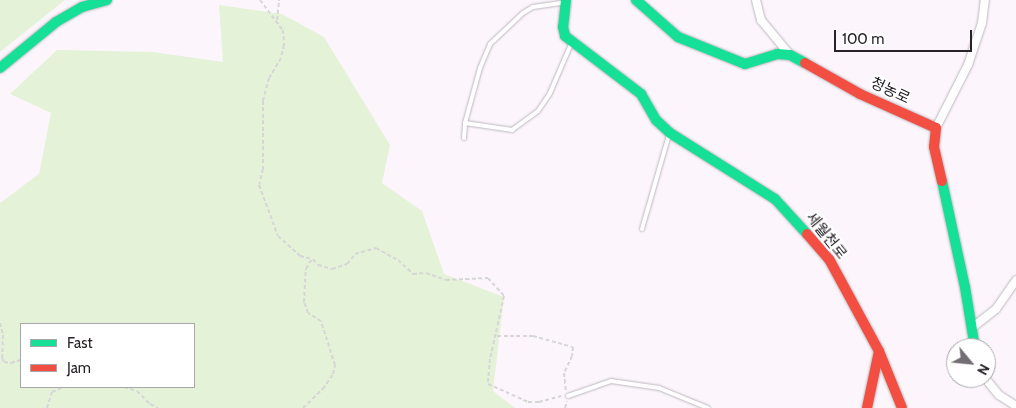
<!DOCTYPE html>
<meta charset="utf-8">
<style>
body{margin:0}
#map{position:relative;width:1016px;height:408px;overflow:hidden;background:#fcf6fc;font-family:Cabin,"Noto Sans KR",sans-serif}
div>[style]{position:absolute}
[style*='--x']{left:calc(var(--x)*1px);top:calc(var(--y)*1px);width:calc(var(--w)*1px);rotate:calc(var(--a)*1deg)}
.green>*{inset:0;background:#e4f2d8}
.path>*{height:2px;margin-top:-1px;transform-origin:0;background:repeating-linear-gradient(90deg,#d7d6d7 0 4px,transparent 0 6.5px)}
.roads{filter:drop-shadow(0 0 1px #bdb8bd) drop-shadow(0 0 1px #bdb8bd)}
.lane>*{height:4px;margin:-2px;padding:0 2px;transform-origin:2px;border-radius:2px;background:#fffeff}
.street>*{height:8px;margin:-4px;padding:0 4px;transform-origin:4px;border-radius:4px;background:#fffeff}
.fast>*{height:10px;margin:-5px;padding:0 5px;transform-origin:5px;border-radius:5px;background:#16e098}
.jam>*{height:10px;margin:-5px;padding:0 5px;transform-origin:5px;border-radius:5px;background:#f24e42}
span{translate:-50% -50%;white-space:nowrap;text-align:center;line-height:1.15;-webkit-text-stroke:4px #fff;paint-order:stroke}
.street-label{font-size:15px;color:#282328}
.legend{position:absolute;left:20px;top:323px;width:175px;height:65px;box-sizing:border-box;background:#fff;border:1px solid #a9a7a9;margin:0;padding:6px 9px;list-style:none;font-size:15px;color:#282328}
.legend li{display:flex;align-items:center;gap:10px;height:25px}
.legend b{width:25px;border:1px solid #a9a7a9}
.north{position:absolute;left:946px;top:338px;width:50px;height:50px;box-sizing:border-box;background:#fff;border:1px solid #a9a7a9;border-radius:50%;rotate:118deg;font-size:14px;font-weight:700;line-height:20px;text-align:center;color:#282328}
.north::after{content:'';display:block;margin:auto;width:18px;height:22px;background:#726d72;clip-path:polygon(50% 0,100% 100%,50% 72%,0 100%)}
.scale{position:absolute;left:834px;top:30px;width:138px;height:22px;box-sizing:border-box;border:2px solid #282328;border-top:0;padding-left:6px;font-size:15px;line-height:18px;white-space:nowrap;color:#282328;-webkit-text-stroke:4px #fff;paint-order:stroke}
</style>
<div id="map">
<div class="green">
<i style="clip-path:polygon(0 0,65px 0,0 52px)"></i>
<i style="clip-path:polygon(evenodd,219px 5px,282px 14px,324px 37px,390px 145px,382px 183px,422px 211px,444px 274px,504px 297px,493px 391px,515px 408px,0 408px,0 203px,39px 174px,51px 113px,10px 94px,57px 50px,153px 52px,223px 62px,219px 5px,194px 324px,194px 387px,21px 387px,21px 324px,194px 324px)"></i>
</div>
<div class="path">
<i style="--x:260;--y:0;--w:38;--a:53"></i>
<i style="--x:283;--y:30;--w:15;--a:86"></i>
<i style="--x:284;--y:45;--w:13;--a:103"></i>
<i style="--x:281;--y:58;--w:23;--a:121"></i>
<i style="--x:269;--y:78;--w:24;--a:105"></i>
<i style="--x:263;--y:101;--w:68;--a:90"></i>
<i style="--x:263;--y:169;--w:16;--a:104"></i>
<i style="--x:259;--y:185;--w:54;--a:69.6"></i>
<i style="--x:278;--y:236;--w:30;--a:42"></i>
<i style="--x:300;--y:256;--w:13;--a:13"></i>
<i style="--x:313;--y:259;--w:8;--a:50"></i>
<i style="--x:318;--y:265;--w:15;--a:16"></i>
<i style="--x:332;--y:269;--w:16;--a:-18"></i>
<i style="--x:347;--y:264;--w:13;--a:-51"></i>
<i style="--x:355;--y:254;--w:22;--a:-16"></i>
<i style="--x:376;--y:248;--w:25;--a:29"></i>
<i style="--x:398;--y:260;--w:21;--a:43"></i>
<i style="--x:413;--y:274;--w:13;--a:-4"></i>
<i style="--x:426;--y:273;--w:21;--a:19"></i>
<i style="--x:446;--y:280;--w:42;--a:-2.7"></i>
<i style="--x:488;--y:278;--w:24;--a:48"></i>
<i style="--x:504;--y:296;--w:65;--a:102.5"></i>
<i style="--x:490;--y:359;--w:25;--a:95"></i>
<i style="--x:488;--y:384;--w:44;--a:24.2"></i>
<i style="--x:528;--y:402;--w:11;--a:0"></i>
<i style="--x:539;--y:402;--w:23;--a:-15"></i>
<i style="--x:277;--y:20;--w:20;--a:-84"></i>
<i style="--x:0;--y:323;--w:12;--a:76"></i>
<i style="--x:3;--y:335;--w:23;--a:92"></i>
<i style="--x:497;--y:336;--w:36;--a:0"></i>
<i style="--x:533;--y:336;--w:41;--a:15.4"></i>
<i style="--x:573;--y:347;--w:9;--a:96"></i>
<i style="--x:572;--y:356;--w:19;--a:115"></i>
<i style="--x:564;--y:373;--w:18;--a:84"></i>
<i style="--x:2;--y:358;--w:4;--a:63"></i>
<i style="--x:4;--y:362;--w:7;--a:8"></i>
<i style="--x:11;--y:363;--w:10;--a:-17"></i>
<i style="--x:124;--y:387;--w:14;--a:17"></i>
<i style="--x:137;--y:391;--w:18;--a:45"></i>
<i style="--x:150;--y:404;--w:9;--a:27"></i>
<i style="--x:47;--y:408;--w:17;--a:-73"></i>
<i style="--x:52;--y:392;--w:12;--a:-24"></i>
<i style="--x:303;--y:408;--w:28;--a:-44"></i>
<i style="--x:323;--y:389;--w:18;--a:-56"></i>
<i style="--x:333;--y:374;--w:9;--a:-77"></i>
<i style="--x:335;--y:365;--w:46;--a:-107.7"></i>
<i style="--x:321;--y:321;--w:15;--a:-148"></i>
<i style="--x:308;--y:313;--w:12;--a:-110"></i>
<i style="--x:304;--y:302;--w:33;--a:-87"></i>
<i style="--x:306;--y:269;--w:7;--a:-63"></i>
<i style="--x:309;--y:263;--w:6;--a:-45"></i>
<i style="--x:565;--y:408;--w:7;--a:-74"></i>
</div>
<div class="roads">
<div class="lane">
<i style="--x:465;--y:123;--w:48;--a:8.5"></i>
<i style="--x:512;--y:130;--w:32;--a:-36"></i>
<i style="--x:538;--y:111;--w:22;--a:-56"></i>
<i style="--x:550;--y:93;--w:56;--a:-66.7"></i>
<i style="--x:464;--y:138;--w:15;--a:-86"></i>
<i style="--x:465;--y:123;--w:57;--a:-74.7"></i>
<i style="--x:480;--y:68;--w:26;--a:-67"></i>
<i style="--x:490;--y:44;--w:45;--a:-43.2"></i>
<i style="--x:523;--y:13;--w:12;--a:-31"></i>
<i style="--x:533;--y:7;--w:30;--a:-8"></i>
<i style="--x:642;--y:229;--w:98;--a:-74"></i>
<i style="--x:568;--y:396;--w:46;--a:-19.2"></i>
<i style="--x:611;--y:381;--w:49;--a:8.3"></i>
<i style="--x:659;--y:388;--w:53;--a:22.2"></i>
</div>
<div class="street">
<i style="--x:756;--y:0;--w:21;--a:76"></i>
<i style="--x:761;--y:20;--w:45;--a:50.4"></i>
<i style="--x:936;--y:128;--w:71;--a:-63.1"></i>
<i style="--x:968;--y:65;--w:44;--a:-71.6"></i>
<i style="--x:982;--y:23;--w:23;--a:-83"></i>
<i style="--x:973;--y:327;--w:29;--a:-38"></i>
<i style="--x:996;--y:309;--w:35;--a:-55"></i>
<i style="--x:985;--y:378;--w:22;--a:51"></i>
<i style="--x:999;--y:395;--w:20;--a:33"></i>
</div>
<div class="fast">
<i style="--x:566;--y:0;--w:27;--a:96"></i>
<i style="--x:563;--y:27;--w:9;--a:77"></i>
<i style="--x:565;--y:36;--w:96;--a:37.3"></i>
<i style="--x:641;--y:94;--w:30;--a:60"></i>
<i style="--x:656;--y:120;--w:19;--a:43"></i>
<i style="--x:670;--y:133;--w:124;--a:32.2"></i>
<i style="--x:775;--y:199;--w:47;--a:47.6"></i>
<i style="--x:636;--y:0;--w:56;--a:41.4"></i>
<i style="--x:678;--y:37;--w:72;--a:21.9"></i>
<i style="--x:745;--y:64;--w:34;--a:-17"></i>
<i style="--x:777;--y:54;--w:13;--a:4"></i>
<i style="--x:790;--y:55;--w:17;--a:28"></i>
<i style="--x:0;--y:68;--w:72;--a:-39.4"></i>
<i style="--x:56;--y:22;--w:30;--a:-30"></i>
<i style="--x:82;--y:7;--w:26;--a:-16"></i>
<i style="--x:942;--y:181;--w:108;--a:77.8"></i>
<i style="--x:965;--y:287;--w:62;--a:80.7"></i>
</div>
<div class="jam">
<i style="--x:805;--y:63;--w:63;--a:29.4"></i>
<i style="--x:860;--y:94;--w:83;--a:24.1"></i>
<i style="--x:936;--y:128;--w:19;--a:96"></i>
<i style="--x:934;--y:147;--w:35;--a:77"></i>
<i style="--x:807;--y:234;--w:33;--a:49"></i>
<i style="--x:829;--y:259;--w:105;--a:61.5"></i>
<i style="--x:879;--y:351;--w:61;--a:68"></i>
<i style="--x:867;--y:408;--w:58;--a:-78.1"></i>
</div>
</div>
<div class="street-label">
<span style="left:890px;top:91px;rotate:25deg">청농로</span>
<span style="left:826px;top:236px;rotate:51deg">세월천로</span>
</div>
<ul class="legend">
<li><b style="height:6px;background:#16e098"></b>Fast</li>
<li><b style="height:6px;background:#f24e42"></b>Jam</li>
</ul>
<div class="north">N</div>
<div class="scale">100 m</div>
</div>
